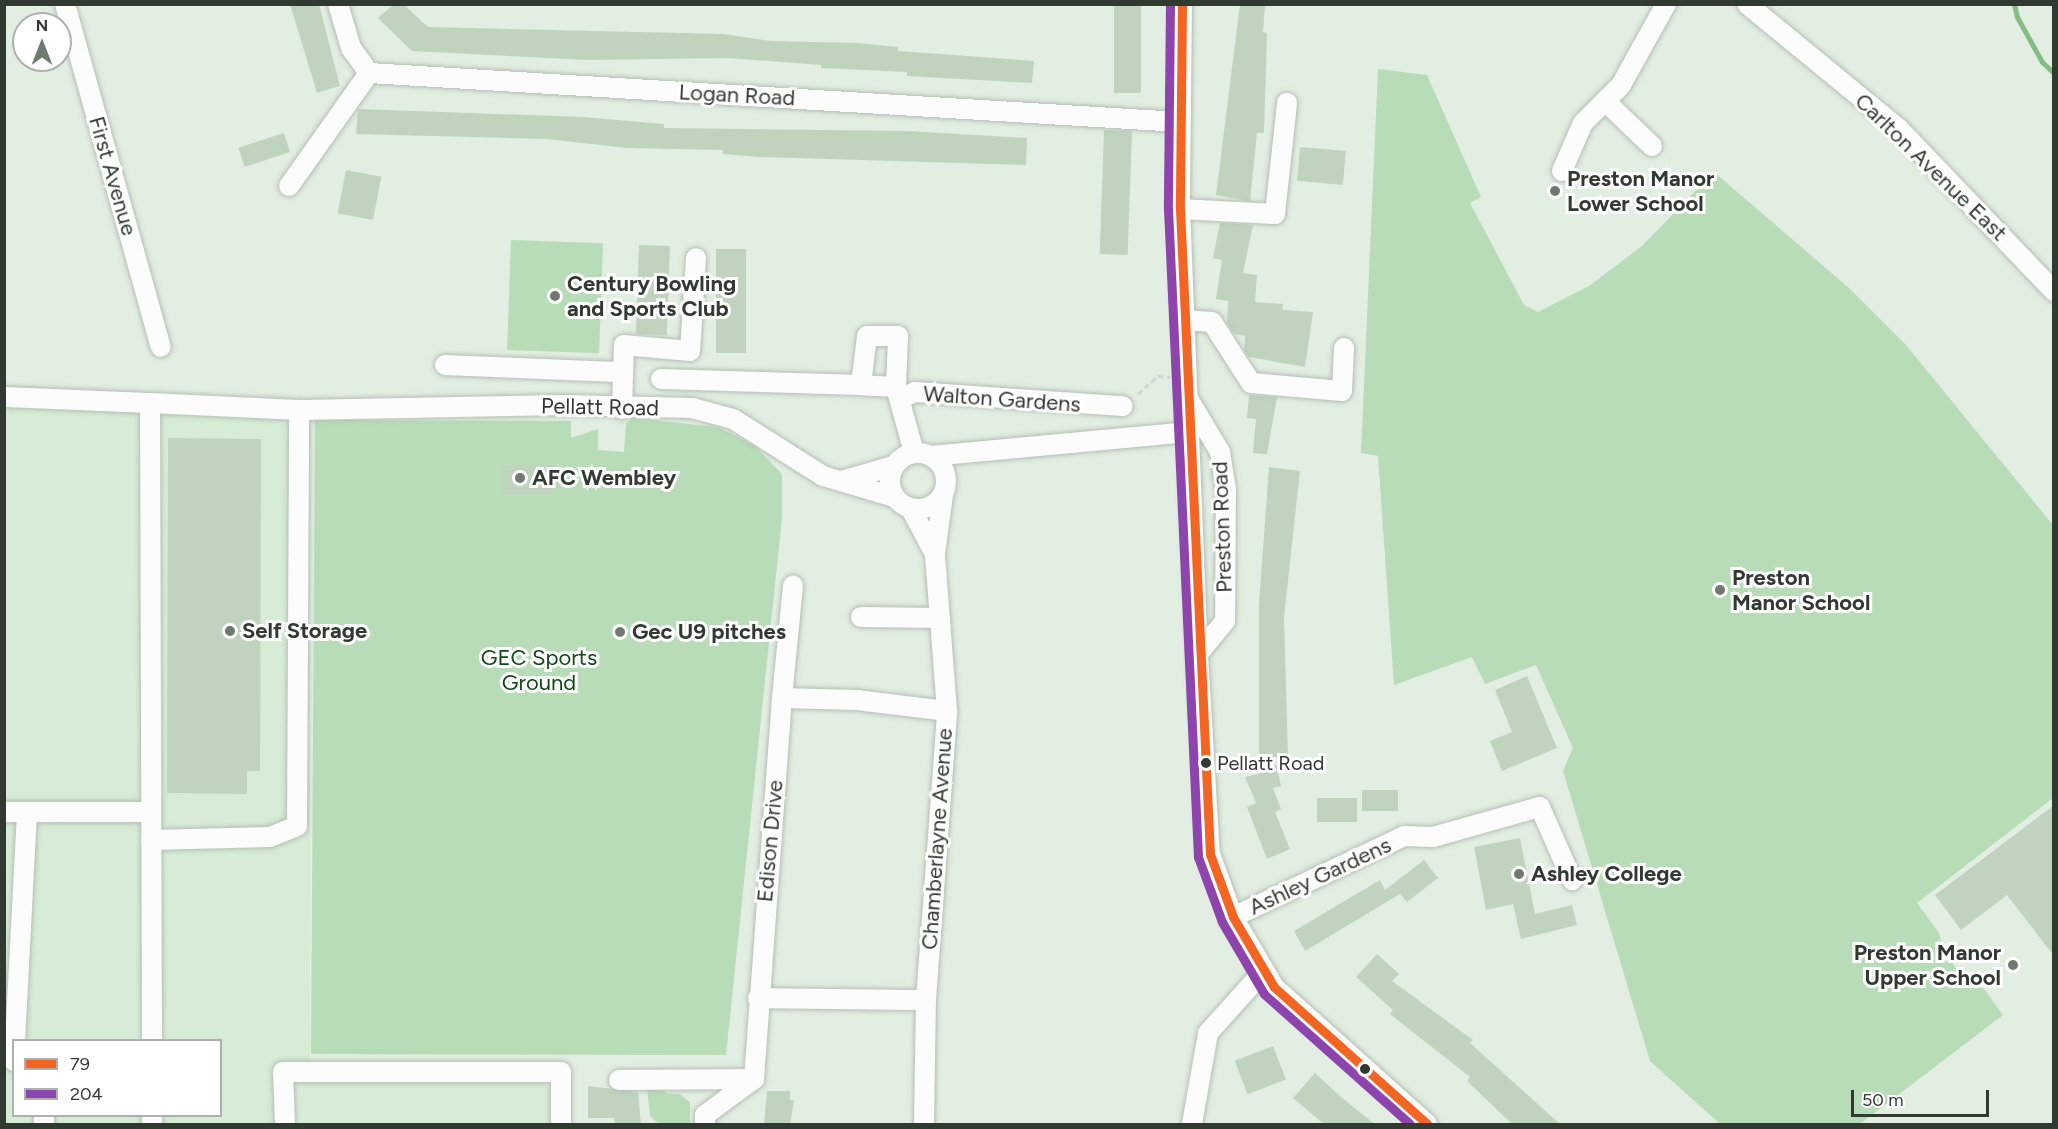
<!DOCTYPE html>
<style>
body{margin:0}
#map{position:relative;width:2058px;height:1129px;overflow:hidden;background:#e2eee2;font-family:Figtree,sans-serif}
div>[style]{position:absolute}
[style*='--x']{left:calc(var(--x)*1px);top:calc(var(--y)*1px);width:calc(var(--w)*1px);rotate:calc(var(--a)*1deg)}
.built>*{inset:0;background:#d6ecd6}
.green>*{inset:0;background:#b7dcb7;transform-origin:0 0}
.stream>*{height:5px;margin:-2.5px;padding:0 2.5px;transform-origin:2.5px;border-radius:2.5px;background:#84bc86}
.building>*{inset:0;background:#bfd3bf;transform-origin:0 0}
.path>*{height:3px;margin-top:-1.5px;transform-origin:0;background:repeating-linear-gradient(90deg,#d2d6d2 0 6px,transparent 0 9px)}
.roads{filter:drop-shadow(0 0 2px #b5bfb5) drop-shadow(0 0 2px #b5bfb5)}
.minor>*{height:20px;margin:-10px;padding:0 10px;transform-origin:10px;border-radius:10px;background:#fbfcfb}
.minor>.ring{margin:-10px;padding:0;box-sizing:content-box;background:none;border:20px solid #fbfcfb;border-radius:50%}
.bus-1>*{height:9px;margin:-4.5px;padding:0 4.5px;transform-origin:4.5px;border-radius:4.5px;background:#f26522}
.bus-2>*{height:9px;margin:-4.5px;padding:0 4.5px;transform-origin:4.5px;border-radius:4.5px;background:#8e44ad}
.dots>*{width:16px;height:16px;translate:-50% -50%;box-sizing:border-box;border:3px solid #fff;border-radius:50%}
span{translate:-50% -50%;white-space:nowrap;text-align:center;line-height:1.15;-webkit-text-stroke:6px #fff;paint-order:stroke}
.bus-label{font-size:20px;color:#313a31}
.left{translate:0 -50%;text-align:left}
.street-label{font-size:22px;color:#313a31}
.poi-label{font-size:22px;color:#313a31;font-weight:700}
.right{translate:-100% -50%;text-align:right}
.park-label{font-size:22px;color:#114617}
.frame{position:absolute;inset:0;border:6px solid #313a31;pointer-events:none}
.legend{position:absolute;left:12px;top:1039px;width:210px;height:78px;box-sizing:border-box;background:#fff;border:2px solid #adb0ad;margin:0;padding:8px 10px;list-style:none;font-size:18px;color:#313a31}
.legend li{display:flex;align-items:center;gap:12px;height:30px}
.legend b{width:30px;border:2px solid #adb0ad}
.north{position:absolute;left:12px;top:12px;width:60px;height:60px;box-sizing:border-box;background:#fff;border:2px solid #adb0ad;border-radius:50%;rotate:0deg;font-size:16px;font-weight:700;line-height:24px;text-align:center;color:#313a31}
.north::after{content:'';display:block;margin:auto;width:21px;height:27px;background:#6f796f;clip-path:polygon(50% 0,100% 100%,50% 72%,0 100%)}
.scale{position:absolute;left:1851px;top:1090px;width:138px;height:27px;box-sizing:border-box;border:3px solid #313a31;border-top:0;padding-left:8px;font-size:18px;line-height:21px;white-space:nowrap;color:#313a31;-webkit-text-stroke:4px #fff;paint-order:stroke}
</style>
<div id="map">
<div class="built">
<i style="clip-path:polygon(evenodd,4px 385px,310px 401px,310px 1071px,561px 1079px,561px 1124px,5px 1124px,4px 385px,14px 1040px,220px 1040px,220px 1116px,14px 1116px,14px 1040px)"></i>
</div>
<div class="green">
<i style="clip-path:polygon(1378px 69px,1427px 75px,1481px 197px,1470px 203px,1524px 305px,1538px 312px,1589px 286px,1642px 246px,1714px 172px,1849px 288px,1906px 345px,2053px 525px,2053px 798px,1917px 903px,1939px 933px,1943px 951px,1966px 981px,1984px 989px,2003px 1015px,1860px 1124px,1720px 1124px,1650px 1061px,1563px 771px,1573px 748px,1536px 665px,1485px 684px,1472px 657px,1394px 685px,1378px 456px,1361px 453px)"></i>
<i style="left:511px;top:240px;width:92px;height:110px;rotate:2deg"></i>
<i style="clip-path:polygon(632px 418px,718px 427px,754px 445px,782px 474px,782px 518px,726px 1055px,311px 1054px,315px 420px,571px 421px,571px 438px,598px 429px,598px 450px,624px 452px,626px 423px)"></i>
<i style="clip-path:polygon(665px 1086px,665px 1093px,679px 1094px,690px 1102px,690px 1124px,659px 1124px,650px 1116px,647px 1087px)"></i>
</div>
<div class="stream">
<i style="--x:2014;--y:4;--w:13;--a:77"></i>
<i style="--x:2017;--y:17;--w:51;--a:60.9"></i>
<i style="--x:2042;--y:62;--w:16;--a:43"></i>
</div>
<div class="building">
<i style="clip-path:polygon(290px 4px,319px 4px,340px 86px,317px 93px)"></i>
<i style="clip-path:polygon(394px 4px,403px 4px,428px 27px,723px 34px,770px 41px,857px 43px,898px 47px,898px 51px,1034px 61px,1032px 83px,907px 76px,907px 72px,821px 68px,821px 65px,727px 58px,588px 60px,412px 51px,378px 18px)"></i>
<i style="left:1114px;top:4px;width:27px;height:89px"></i>
<i style="clip-path:polygon(1240px 4px,1265px 4px,1263px 32px,1267px 33px,1264px 133px,1257px 133px,1250px 201px,1216px 195px)"></i>
<i style="clip-path:polygon(358px 109px,583px 117px,664px 124px,664px 128px,907px 131px,1027px 138px,1026px 165px,759px 157px,723px 154px,723px 150px,627px 148px,547px 139px,356px 134px)"></i>
<i style="left:1104px;top:130px;width:28px;height:124px;rotate:2deg"></i>
<i style="left:284px;top:133px;width:20px;height:48px;rotate:72deg"></i>
<i style="left:1300px;top:147px;width:46px;height:34px;rotate:5deg"></i>
<i style="left:346px;top:170px;width:36px;height:44px;rotate:11deg"></i>
<i style="clip-path:polygon(1220px 223px,1253px 225px,1243px 273px,1257px 275px,1255px 302px,1283px 304px,1282px 310px,1313px 312px,1305px 367px,1249px 357px,1244px 350px,1245px 336px,1234px 334px,1227px 323px,1228px 301px,1216px 299px,1222px 260px,1213px 258px)"></i>
<i style="left:639px;top:245px;width:31px;height:89px;rotate:2deg"></i>
<i style="left:716px;top:249px;width:30px;height:104px"></i>
<i style="clip-path:polygon(1249px 395px,1277px 397px,1267px 454px,1253px 453px,1256px 419px,1247px 418px)"></i>
<i style="clip-path:polygon(168px 438px,261px 439px,260px 771px,247px 771px,247px 794px,167px 793px)"></i>
<i style="left:502px;top:465px;width:50px;height:30px"></i>
<i style="clip-path:polygon(1269px 467px,1300px 471px,1284px 617px,1288px 758px,1275px 758px,1281px 786px,1273px 788px,1281px 809px,1275px 812px,1290px 849px,1267px 859px,1247px 807px,1256px 803px,1245px 777px,1259px 774px,1259px 604px)"></i>
<i style="clip-path:polygon(1527px 676px,1557px 748px,1502px 771px,1490px 741px,1512px 732px,1495px 690px)"></i>
<i style="left:1362px;top:790px;width:36px;height:21px"></i>
<i style="left:1317px;top:798px;width:40px;height:24px"></i>
<i style="clip-path:polygon(2054px 805px,2054px 956px,2007px 895px,1961px 930px,1935px 895px)"></i>
<i style="clip-path:polygon(1520px 838px,1535px 914px,1572px 905px,1577px 925px,1521px 939px,1513px 904px,1486px 910px,1474px 847px)"></i>
<i style="clip-path:polygon(1424px 860px,1438px 878px,1407px 902px,1400px 894px,1305px 951px,1294px 931px,1380px 880px,1385px 890px)"></i>
<i style="clip-path:polygon(1377px 954px,1399px 974px,1392px 981px,1473px 1040px,1470px 1043px,1561px 1125px,1513px 1125px,1467px 1081px,1470px 1077px,1390px 1014px,1393px 1010px,1356px 977px)"></i>
<i style="left:1273px;top:1046px;width:36px;height:41px;rotate:69deg"></i>
<i style="clip-path:polygon(1315px 1073px,1341px 1097px,1376px 1125px,1325px 1125px,1293px 1098px)"></i>
<i style="clip-path:polygon(588px 1086px,638px 1092px,641px 1125px,615px 1125px,614px 1118px,588px 1118px)"></i>
<i style="clip-path:polygon(767px 1091px,790px 1091px,790px 1100px,794px 1100px,790px 1125px,764px 1125px)"></i>
</div>
<div class="path">
<i style="--x:1138;--y:394;--w:27;--a:-42"></i>
<i style="--x:1158;--y:376;--w:12;--a:5"></i>
</div>
<div class="roads">
<div class="minor">
<i style="--x:65;--y:4;--w:356;--a:74.4"></i>
<i style="--x:338;--y:4;--w:46;--a:73.5"></i>
<i style="--x:351;--y:48;--w:31;--a:54"></i>
<i style="--x:369;--y:73;--w:812;--a:3.46"></i>
<i style="--x:1182;--y:4;--w:205;--a:90.6"></i>
<i style="--x:1180;--y:209;--w:445;--a:87.7"></i>
<i style="--x:1198;--y:654;--w:200;--a:86.6"></i>
<i style="--x:1210;--y:854;--w:67;--a:69.9"></i>
<i style="--x:1233;--y:917;--w:81;--a:59.6"></i>
<i style="--x:1274;--y:987;--w:205;--a:41.8"></i>
<i style="--x:1747;--y:4;--w:195;--a:39.4"></i>
<i style="--x:1898;--y:128;--w:226;--a:46.3"></i>
<i style="--x:1605;--y:101;--w:65;--a:43.8"></i>
<i style="--x:1562;--y:171;--w:52;--a:-66.4"></i>
<i style="--x:1583;--y:123;--w:54;--a:-45"></i>
<i style="--x:1621;--y:85;--w:93;--a:-60.9"></i>
<i style="--x:289;--y:186;--w:138;--a:-54.7"></i>
<i style="--x:1180;--y:209;--w:95;--a:3"></i>
<i style="--x:1275;--y:214;--w:112;--a:-83.8"></i>
<i style="--x:1184;--y:320;--w:28;--a:4"></i>
<i style="--x:1212;--y:322;--w:72;--a:57.4"></i>
<i style="--x:1251;--y:383;--w:91;--a:5"></i>
<i style="--x:1342;--y:391;--w:43;--a:-87.3"></i>
<i style="--x:445;--y:365;--w:178;--a:2.3"></i>
<i style="--x:661;--y:379;--w:200;--a:1.7"></i>
<i style="--x:896;--y:387;--w:35;--a:-177"></i>
<i style="--x:861;--y:385;--w:49;--a:-83"></i>
<i style="--x:867;--y:336;--w:31;--a:0"></i>
<i style="--x:898;--y:336;--w:51;--a:92.2"></i>
<i style="--x:896;--y:387;--w:68;--a:74.7"></i>
<i style="--x:4;--y:397;--w:146;--a:2.4"></i>
<i style="--x:902;--y:398;--w:14;--a:-25"></i>
<i style="--x:915;--y:392;--w:208;--a:3.9"></i>
<i style="--x:1189;--y:400;--w:61;--a:59.2"></i>
<i style="--x:1220;--y:452;--w:37;--a:81"></i>
<i style="--x:1226;--y:489;--w:132;--a:90.4"></i>
<i style="--x:1225;--y:621;--w:43;--a:129.3"></i>
<i style="--x:622;--y:409;--w:64;--a:-88.2"></i>
<i style="--x:624;--y:345;--w:66;--a:5.2"></i>
<i style="--x:690;--y:351;--w:93;--a:-86.3"></i>
<i class="ring" style="left:890px;top:453px;width:36px;height:36px"></i>
<i style="--x:931;--y:456;--w:259;--a:-5.3"></i>
<i style="--x:841;--y:481;--w:54;--a:-16.1"></i>
<i style="--x:911;--y:509;--w:51;--a:61.9"></i>
<i style="--x:861;--y:617;--w:79;--a:0.7"></i>
<i style="--x:782;--y:698;--w:113;--a:-84.4"></i>
<i style="--x:4;--y:812;--w:147;--a:0"></i>
<i style="--x:151;--y:840;--w:119;--a:-1.4"></i>
<i style="--x:270;--y:837;--w:29;--a:-22"></i>
<i style="--x:297;--y:826;--w:416;--a:-89.7"></i>
<i style="--x:1233;--y:917;--w:189;--a:-25.3"></i>
<i style="--x:1404;--y:836;--w:29;--a:2"></i>
<i style="--x:1433;--y:837;--w:111;--a:-15.7"></i>
<i style="--x:1540;--y:807;--w:80;--a:66.3"></i>
<i style="--x:758;--y:998;--w:168;--a:0.7"></i>
<i style="--x:152;--y:1040;--w:637;--a:-90.18"></i>
<i style="--x:150;--y:403;--w:149;--a:2.7"></i>
<i style="--x:299;--y:410;--w:263;--a:-1.1"></i>
<i style="--x:562;--y:405;--w:130;--a:1.3"></i>
<i style="--x:692;--y:408;--w:42;--a:15"></i>
<i style="--x:733;--y:419;--w:107;--a:32.3"></i>
<i style="--x:823;--y:476;--w:74;--a:16.5"></i>
<i style="--x:14;--y:1061;--w:249;--a:-87"></i>
<i style="--x:619;--y:1080;--w:135;--a:-0.4"></i>
<i style="--x:44;--y:1116;--w:8;--a:90"></i>
<i style="--x:152;--y:1116;--w:8;--a:90"></i>
<i style="--x:285;--y:1124;--w:52;--a:-92.2"></i>
<i style="--x:283;--y:1072;--w:278;--a:0"></i>
<i style="--x:561;--y:1072;--w:52;--a:90"></i>
<i style="--x:705;--y:1124;--w:9;--a:-90"></i>
<i style="--x:705;--y:1115;--w:61;--a:-36.3"></i>
<i style="--x:754;--y:1079;--w:382;--a:-85.8"></i>
<i style="--x:782;--y:698;--w:75;--a:1.5"></i>
<i style="--x:857;--y:700;--w:91;--a:7"></i>
<i style="--x:924;--y:1124;--w:124;--a:-89.1"></i>
<i style="--x:926;--y:1000;--w:290;--a:-85.8"></i>
<i style="--x:947;--y:711;--w:157;--a:-94.4"></i>
<i style="--x:935;--y:554;--w:60;--a:-82.3"></i>
<i style="--x:1192;--y:1124;--w:92;--a:-80"></i>
<i style="--x:1208;--y:1033;--w:82;--a:-48"></i>
</div>
</div>
<div class="bus-1">
<i style="--x:1182;--y:4;--w:205;--a:90.6"></i>
<i style="--x:1180;--y:209;--w:646;--a:87.34"></i>
<i style="--x:1210;--y:854;--w:67;--a:69.9"></i>
<i style="--x:1233;--y:917;--w:81;--a:59.6"></i>
<i style="--x:1274;--y:987;--w:205;--a:41.8"></i>
</div>
<div class="bus-2">
<i style="--x:1170;--y:4;--w:205;--a:90.6"></i>
<i style="--x:1168;--y:209;--w:649;--a:87.35"></i>
<i style="--x:1198;--y:857;--w:69;--a:69.7"></i>
<i style="--x:1222;--y:922;--w:83;--a:59.7"></i>
<i style="--x:1264;--y:994;--w:195;--a:41.7"></i>
</div>
<div class="dots">
<i style="left:1555px;top:191px;background:#6f796f"></i>
<i style="left:555px;top:296px;background:#6f796f"></i>
<i style="left:520px;top:478px;background:#6f796f"></i>
<i style="left:1720px;top:590px;background:#6f796f"></i>
<i style="left:230px;top:631px;background:#6f796f"></i>
<i style="left:620px;top:632px;background:#6f796f"></i>
<i style="left:1206px;top:763px;background:#313a31"></i>
<i style="left:1519px;top:874px;background:#6f796f"></i>
<i style="left:2013px;top:965px;background:#6f796f"></i>
<i style="left:1365px;top:1069px;background:#313a31"></i>
</div>
<div class="bus-label">
<span class="left" style="left:1217px;top:763px">Pellatt Road</span>
</div>
<div class="street-label">
<span style="left:737px;top:95px;rotate:3deg">Logan Road</span>
<span style="left:1931px;top:167px;rotate:44deg">Carlton Avenue East</span>
<span style="left:113px;top:176px;rotate:74deg">First Avenue</span>
<span style="left:1002px;top:399px;rotate:4deg">Walton Gardens</span>
<span style="left:600px;top:407px;rotate:1deg">Pellatt Road</span>
<span style="left:1222px;top:527px;rotate:-92deg">Preston Road</span>
<span style="left:937px;top:839px;rotate:-86deg">Chamberlayne Avenue</span>
<span style="left:770px;top:841px;rotate:-85deg">Edison Drive</span>
<span style="left:1320px;top:876px;rotate:-25deg">Ashley Gardens</span>
</div>
<div class="poi-label">
<span class="left" style="left:1567px;top:191px">Preston Manor<br>Lower School</span>
<span class="left" style="left:567px;top:296px">Century Bowling<br>and Sports Club</span>
<span class="left" style="left:532px;top:478px">AFC Wembley</span>
<span class="left" style="left:1732px;top:590px">Preston<br>Manor School</span>
<span class="left" style="left:242px;top:631px">Self Storage</span>
<span class="left" style="left:632px;top:632px">Gec U9 pitches</span>
<span class="left" style="left:1531px;top:874px">Ashley College</span>
<span class="right" style="left:2001px;top:965px">Preston Manor<br>Upper School</span>
</div>
<div class="park-label">
<span style="left:539px;top:670px">GEC Sports<br>Ground</span>
</div>
<div class="frame"></div>
<ul class="legend">
<li><b style="height:8px;background:#f26522"></b>79</li>
<li><b style="height:8px;background:#8e44ad"></b>204</li>
</ul>
<div class="north">N</div>
<div class="scale">50 m</div>
</div>
